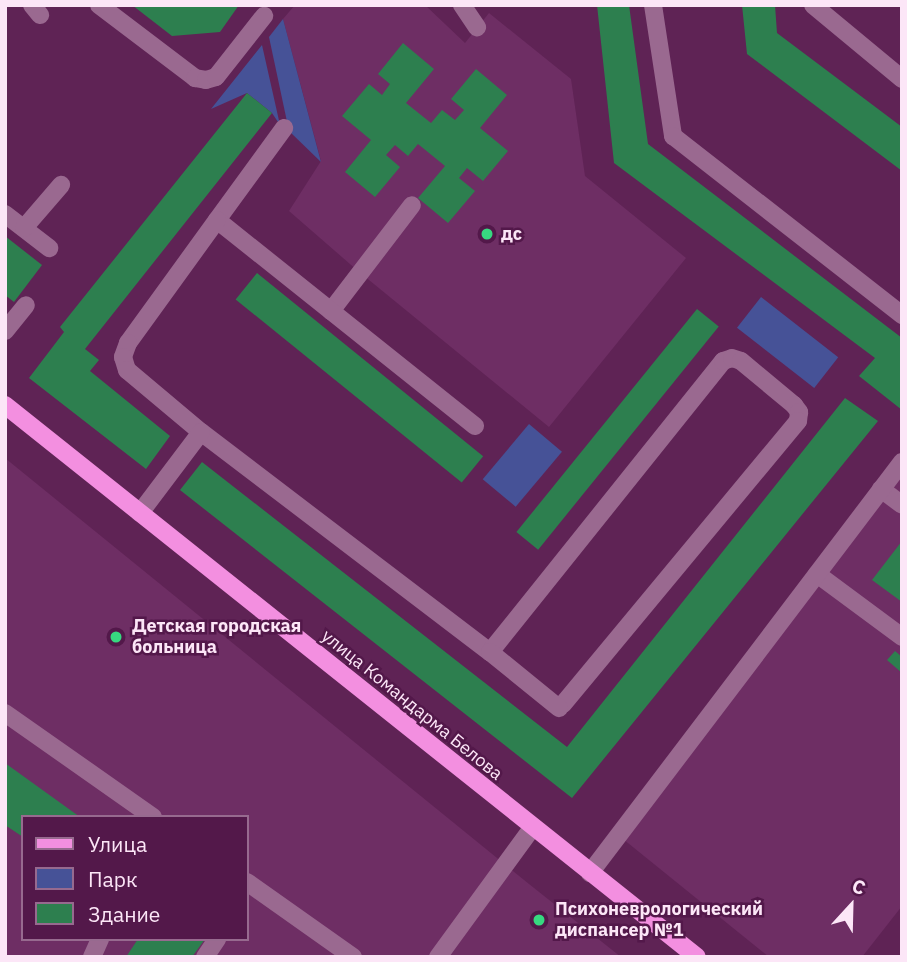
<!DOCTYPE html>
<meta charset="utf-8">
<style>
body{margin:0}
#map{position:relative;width:907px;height:962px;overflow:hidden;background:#5f2355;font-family:"IBM Plex Sans",sans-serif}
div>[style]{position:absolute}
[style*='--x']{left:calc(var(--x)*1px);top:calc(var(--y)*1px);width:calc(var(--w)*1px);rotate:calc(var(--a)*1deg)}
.built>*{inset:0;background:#6e2e64}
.green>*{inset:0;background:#465297;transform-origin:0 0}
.building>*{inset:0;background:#2d7f4f;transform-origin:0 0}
.minor>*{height:18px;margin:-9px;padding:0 9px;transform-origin:9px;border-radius:9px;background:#9a6990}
.major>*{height:18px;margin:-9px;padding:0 9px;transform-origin:9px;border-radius:9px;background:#f38fe0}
.dots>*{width:19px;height:19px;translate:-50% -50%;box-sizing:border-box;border:4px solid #53184a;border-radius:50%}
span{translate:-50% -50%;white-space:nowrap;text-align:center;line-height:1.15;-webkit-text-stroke:5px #53184a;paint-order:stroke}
.poi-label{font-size:18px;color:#fce6f7;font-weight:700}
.left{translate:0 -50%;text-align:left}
.street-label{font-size:18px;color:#fce6f7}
.frame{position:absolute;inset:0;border:7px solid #fce6f7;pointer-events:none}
.legend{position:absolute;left:21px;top:815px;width:228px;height:126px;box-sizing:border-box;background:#53184a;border:2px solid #976a8f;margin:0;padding:9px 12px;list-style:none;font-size:21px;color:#fce6f7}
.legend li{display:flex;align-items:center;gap:14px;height:35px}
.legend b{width:35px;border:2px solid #976a8f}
.north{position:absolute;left:816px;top:871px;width:70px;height:70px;-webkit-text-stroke:5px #53184a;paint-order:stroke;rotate:22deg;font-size:19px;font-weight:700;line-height:28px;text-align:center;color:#fce6f7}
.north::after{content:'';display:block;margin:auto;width:24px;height:32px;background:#fce6f7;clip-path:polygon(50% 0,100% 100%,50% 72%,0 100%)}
</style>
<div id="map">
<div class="built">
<i style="clip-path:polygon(295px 5px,425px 5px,465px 43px,489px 13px,571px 79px,585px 176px,686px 258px,549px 427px,358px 271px,289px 211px,321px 161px,283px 19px)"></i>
<i style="clip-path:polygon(evenodd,5px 458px,529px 884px,621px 957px,5px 957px,5px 458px,23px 817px,247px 817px,247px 939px,23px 939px,23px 817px)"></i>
<i style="clip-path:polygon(902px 475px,902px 906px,862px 957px,769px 957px,623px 839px)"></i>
</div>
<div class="green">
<i style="clip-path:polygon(283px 19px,321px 162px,289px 131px,269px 37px)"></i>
<i style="clip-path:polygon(262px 45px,280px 125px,272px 113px,247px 93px,211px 109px)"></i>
<i style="left:761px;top:297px;width:98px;height:39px;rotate:38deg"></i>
<i style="left:529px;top:424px;width:43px;height:72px;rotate:40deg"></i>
</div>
<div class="building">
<i style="clip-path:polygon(132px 5px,239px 5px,220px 32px,172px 36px)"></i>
<i style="clip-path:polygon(597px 5px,629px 5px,648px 144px,902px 338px,902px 410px,859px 376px,875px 358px,614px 163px)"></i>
<i style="clip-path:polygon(742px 5px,775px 5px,777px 33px,902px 127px,902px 171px,747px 54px)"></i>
<i style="clip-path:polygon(403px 43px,434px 69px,406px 103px,431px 123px,442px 110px,455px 120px,464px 110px,451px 99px,476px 69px,507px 95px,480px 128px,508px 151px,483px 181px,467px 168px,459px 178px,475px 191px,448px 223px,418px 198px,445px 166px,418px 144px,408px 156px,395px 145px,386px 155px,400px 167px,375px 197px,345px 172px,371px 140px,342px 116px,369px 84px,382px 95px,390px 84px,378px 74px)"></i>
<i style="clip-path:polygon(247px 93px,272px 113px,85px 349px,99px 360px,90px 371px,170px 436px,146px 469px,29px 378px,64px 332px,60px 327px)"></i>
<i style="clip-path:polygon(5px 236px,42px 265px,14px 302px,5px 295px)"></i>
<i style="left:257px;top:273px;width:291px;height:34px;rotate:39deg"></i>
<i style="left:697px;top:309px;width:28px;height:287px;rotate:39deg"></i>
<i style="clip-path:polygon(845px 398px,878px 421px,572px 798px,180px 490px,202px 462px,567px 747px)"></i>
<i style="clip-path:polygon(902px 541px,902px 602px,872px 580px)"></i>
<i style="clip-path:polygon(895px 651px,902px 657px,902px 673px,887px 660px)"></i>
<i style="clip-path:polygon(5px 763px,80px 817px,23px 817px,23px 837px,5px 825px)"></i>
<i style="clip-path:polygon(138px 939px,205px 939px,192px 957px,126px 957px)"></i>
</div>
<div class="minor">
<i style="--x:32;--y:5;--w:13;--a:51"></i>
<i style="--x:99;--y:5;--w:121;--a:37.2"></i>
<i style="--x:195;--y:78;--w:11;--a:10"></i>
<i style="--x:206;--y:80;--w:10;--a:-17"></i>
<i style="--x:216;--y:77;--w:78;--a:-51.8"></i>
<i style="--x:462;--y:5;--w:27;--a:56"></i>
<i style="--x:653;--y:5;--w:133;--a:81.3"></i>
<i style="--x:673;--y:136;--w:291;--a:38"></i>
<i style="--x:813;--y:5;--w:116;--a:39.7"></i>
<i style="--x:5;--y:214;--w:56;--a:37.7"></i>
<i style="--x:217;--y:220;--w:114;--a:-53.9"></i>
<i style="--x:24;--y:228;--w:57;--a:-49.3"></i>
<i style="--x:331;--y:311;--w:133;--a:-52.6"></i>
<i style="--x:5;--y:331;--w:33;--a:-51"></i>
<i style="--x:475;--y:426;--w:330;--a:-141.4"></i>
<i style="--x:217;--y:220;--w:152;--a:125.9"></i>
<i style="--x:128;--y:343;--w:15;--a:110"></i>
<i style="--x:123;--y:357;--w:14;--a:73"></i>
<i style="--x:127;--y:370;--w:97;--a:40"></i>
<i style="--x:201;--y:432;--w:363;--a:37.3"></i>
<i style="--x:490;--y:652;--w:373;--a:-51.3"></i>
<i style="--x:723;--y:361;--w:9;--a:-18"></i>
<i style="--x:732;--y:358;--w:9;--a:18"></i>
<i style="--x:741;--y:361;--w:69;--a:39.7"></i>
<i style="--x:794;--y:405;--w:9;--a:54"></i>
<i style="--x:799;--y:412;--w:9;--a:96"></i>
<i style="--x:798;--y:421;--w:368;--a:129.7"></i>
<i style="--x:881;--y:489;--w:26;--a:37"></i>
<i style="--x:140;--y:513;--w:101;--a:-53"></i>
<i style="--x:817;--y:574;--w:106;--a:36.5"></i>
<i style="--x:490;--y:652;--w:89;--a:39.1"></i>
<i style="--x:5;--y:713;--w:181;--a:35.1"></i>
<i style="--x:590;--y:873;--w:516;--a:-52.8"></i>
<i style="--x:247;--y:882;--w:130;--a:35.3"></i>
<i style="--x:92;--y:957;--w:20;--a:-66"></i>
<i style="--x:205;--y:957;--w:22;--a:-56"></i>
<i style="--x:438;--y:957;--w:160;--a:-53.9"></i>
</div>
<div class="major">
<i style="--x:5;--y:405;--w:885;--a:38.58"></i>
</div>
<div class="dots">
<i style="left:487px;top:234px;background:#37d880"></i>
<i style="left:116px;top:637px;background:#37d880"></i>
<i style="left:539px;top:920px;background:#37d880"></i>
</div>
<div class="poi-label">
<span class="left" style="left:501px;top:234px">дс</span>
<span class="left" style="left:132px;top:637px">Детская городская<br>больница</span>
<span class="left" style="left:555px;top:920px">Психоневрологический<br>диспансер №1</span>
</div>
<div class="street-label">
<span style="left:412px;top:705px;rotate:39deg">улица Командарма Белова</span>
</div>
<div class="frame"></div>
<ul class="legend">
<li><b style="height:9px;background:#f38fe0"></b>Улица</li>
<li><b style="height:19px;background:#465297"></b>Парк</li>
<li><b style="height:19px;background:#2d7f4f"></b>Здание</li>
</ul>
<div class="north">С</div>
</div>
